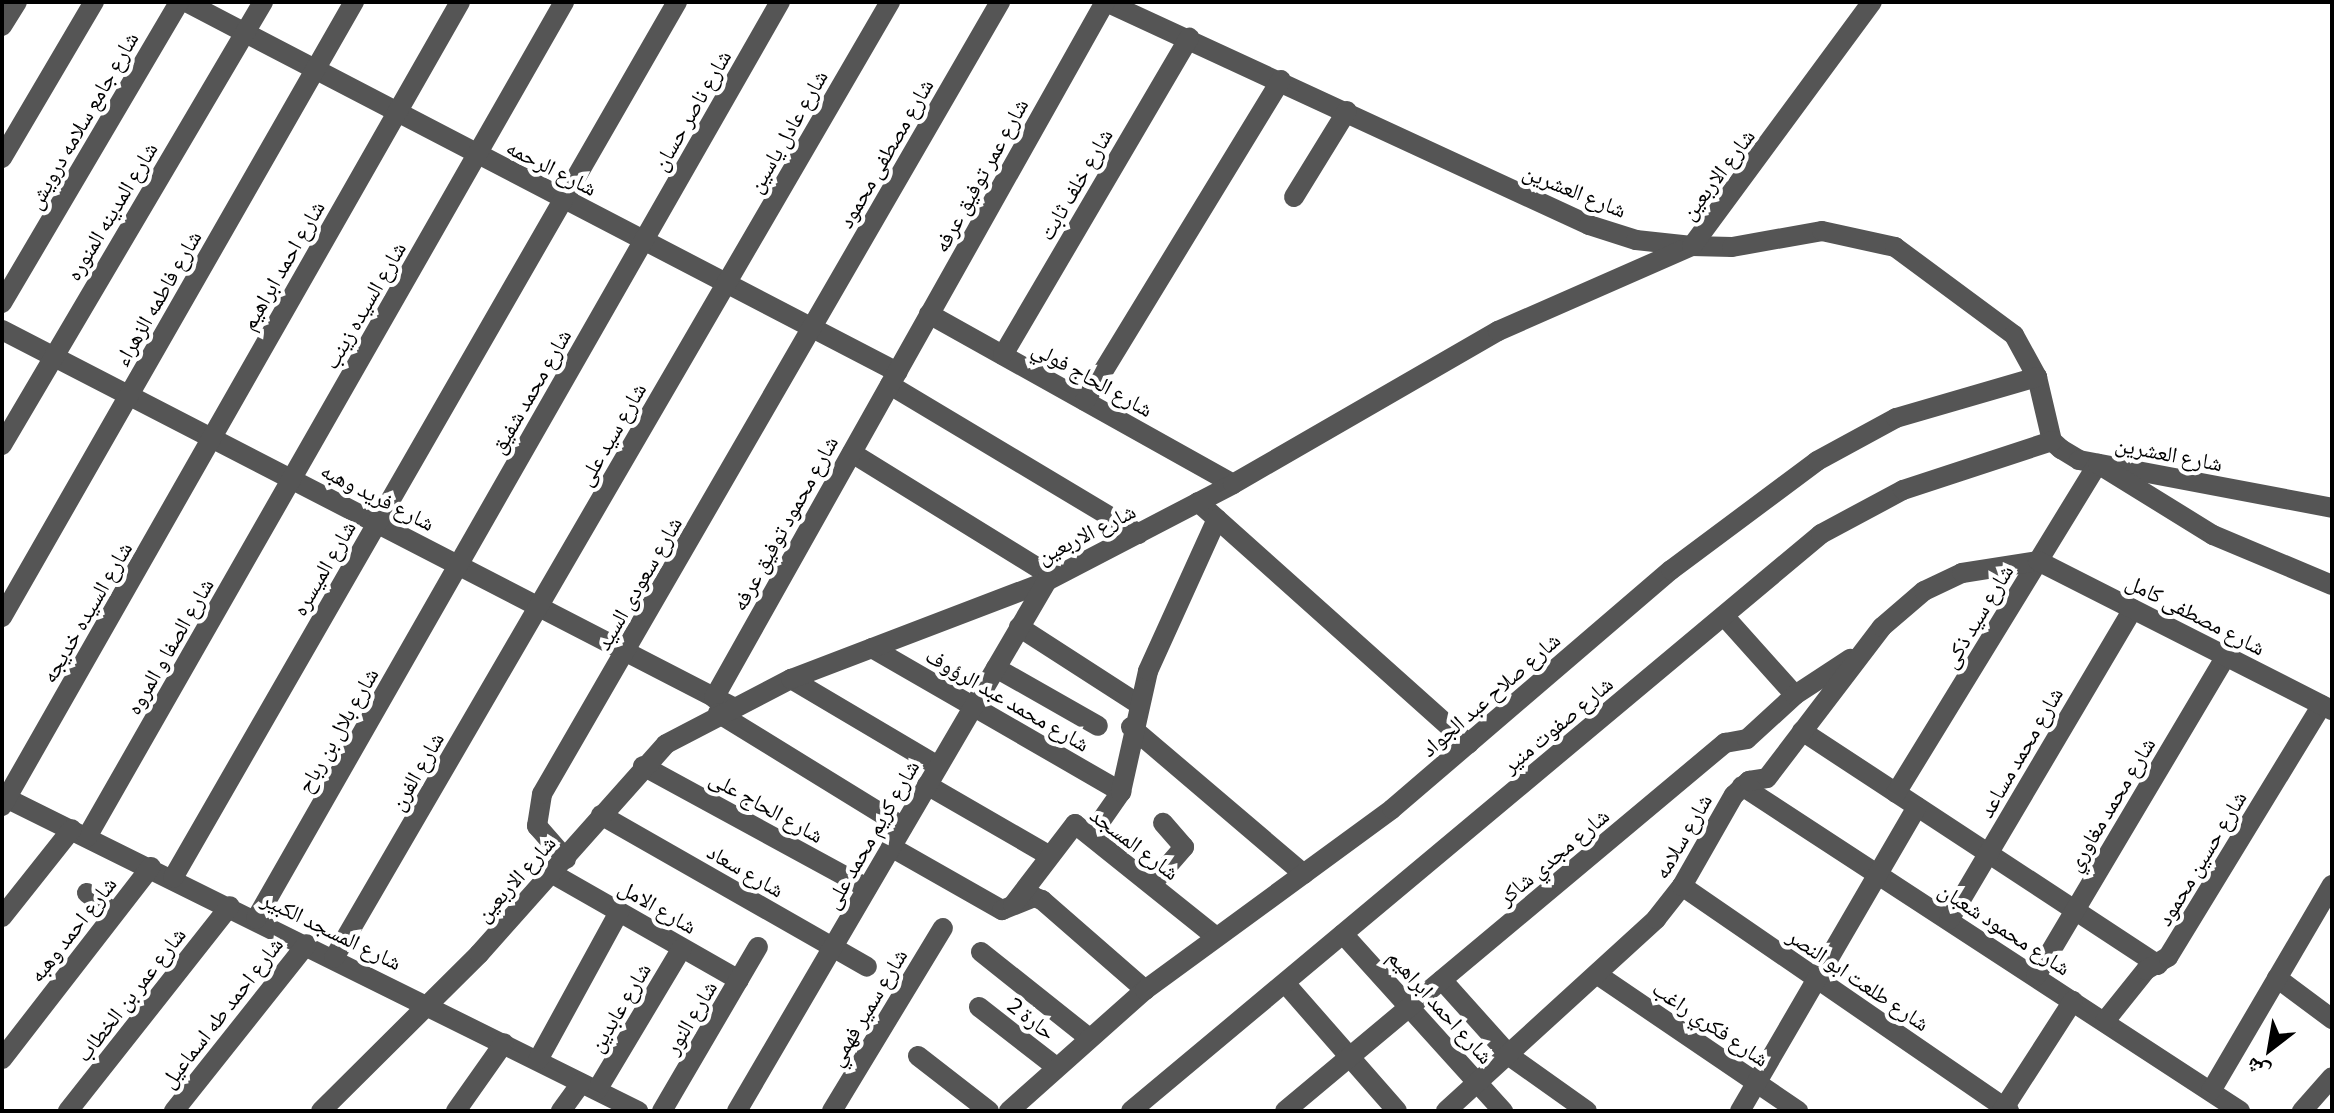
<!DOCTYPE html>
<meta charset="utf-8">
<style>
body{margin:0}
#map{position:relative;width:2334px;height:1113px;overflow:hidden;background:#fff;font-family:Commissioner,"Noto Naskh Arabic",sans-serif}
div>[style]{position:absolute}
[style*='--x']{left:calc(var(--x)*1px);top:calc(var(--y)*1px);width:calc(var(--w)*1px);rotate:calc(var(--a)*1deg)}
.minor>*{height:20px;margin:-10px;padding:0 10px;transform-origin:10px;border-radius:10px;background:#555}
span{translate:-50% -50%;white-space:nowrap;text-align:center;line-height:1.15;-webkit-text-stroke:8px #fff;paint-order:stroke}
.street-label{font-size:22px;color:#000}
.frame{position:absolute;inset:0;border:4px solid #000;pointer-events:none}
.north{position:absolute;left:2230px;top:1009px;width:80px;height:80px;-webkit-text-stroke:6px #fff;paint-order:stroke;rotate:211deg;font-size:22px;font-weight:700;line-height:32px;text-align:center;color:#000}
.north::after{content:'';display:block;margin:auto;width:28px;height:36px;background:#000;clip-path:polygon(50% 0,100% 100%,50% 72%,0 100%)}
</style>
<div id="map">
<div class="minor">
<i style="--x:186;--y:2;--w:802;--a:27.49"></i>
<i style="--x:1106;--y:2;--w:532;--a:24.78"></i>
<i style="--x:1589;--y:225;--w:49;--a:17.7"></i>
<i style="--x:1636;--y:240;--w:56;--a:6.1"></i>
<i style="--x:1692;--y:246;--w:40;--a:1.4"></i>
<i style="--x:1732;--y:247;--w:91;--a:-10.1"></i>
<i style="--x:1822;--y:231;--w:75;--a:12.4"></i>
<i style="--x:1895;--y:247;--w:148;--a:36.5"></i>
<i style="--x:2014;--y:335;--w:48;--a:61.3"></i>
<i style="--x:2037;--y:377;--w:66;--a:76.8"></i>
<i style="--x:2052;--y:441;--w:12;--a:42"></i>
<i style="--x:2061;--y:449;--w:21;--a:31"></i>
<i style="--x:2079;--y:460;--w:258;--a:10.7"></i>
<i style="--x:2;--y:26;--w:28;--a:-58"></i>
<i style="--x:2;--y:158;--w:181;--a:-59.5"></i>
<i style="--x:1294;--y:197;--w:101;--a:-58.4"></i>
<i style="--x:2;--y:303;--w:349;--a:-59.5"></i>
<i style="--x:929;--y:314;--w:348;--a:29.2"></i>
<i style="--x:2;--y:330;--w:820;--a:27.28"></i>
<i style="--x:1003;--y:355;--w:368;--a:-59.6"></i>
<i style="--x:890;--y:385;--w:290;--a:30.9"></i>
<i style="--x:1085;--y:401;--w:376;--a:-58.6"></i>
<i style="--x:2;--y:445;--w:514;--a:-59.49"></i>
<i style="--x:852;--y:453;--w:236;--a:31.7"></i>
<i style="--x:1198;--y:502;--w:363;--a:41.8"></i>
<i style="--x:1724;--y:616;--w:106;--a:48.1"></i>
<i style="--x:2;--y:617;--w:709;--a:-60.22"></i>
<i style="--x:1019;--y:627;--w:140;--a:32.8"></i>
<i style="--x:872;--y:648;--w:288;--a:30"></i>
<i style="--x:996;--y:668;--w:117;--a:29.6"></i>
<i style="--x:791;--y:679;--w:171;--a:30.6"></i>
<i style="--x:714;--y:698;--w:798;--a:-60.67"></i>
<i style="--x:718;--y:713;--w:217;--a:31.6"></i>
<i style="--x:1131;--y:727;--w:227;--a:40.4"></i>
<i style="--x:1802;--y:731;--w:426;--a:33.3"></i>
<i style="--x:643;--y:766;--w:255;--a:28.6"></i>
<i style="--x:927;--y:785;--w:140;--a:30"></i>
<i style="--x:1742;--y:786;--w:595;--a:33.13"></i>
<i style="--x:1896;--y:793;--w:386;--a:-58.5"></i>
<i style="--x:2098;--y:464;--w:135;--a:31.7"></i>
<i style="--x:2213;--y:535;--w:129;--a:22.8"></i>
<i style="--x:2;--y:796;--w:710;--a:26.35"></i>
<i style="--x:2;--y:806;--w:925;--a:-60.33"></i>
<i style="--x:601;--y:815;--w:306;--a:29.7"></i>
<i style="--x:1091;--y:835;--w:52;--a:-55.1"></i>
<i style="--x:1121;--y:792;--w:124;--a:-77.4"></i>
<i style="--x:1148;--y:671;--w:167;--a:-65.6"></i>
<i style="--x:87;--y:837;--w:962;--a:-60.26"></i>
<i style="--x:891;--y:847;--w:128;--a:29.6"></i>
<i style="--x:1002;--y:910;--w:35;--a:-22"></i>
<i style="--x:1034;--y:897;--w:9;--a:21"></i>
<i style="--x:1042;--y:900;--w:137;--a:41.1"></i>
<i style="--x:566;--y:859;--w:44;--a:-131.3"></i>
<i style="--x:537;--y:826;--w:32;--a:-81"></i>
<i style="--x:542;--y:794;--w:915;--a:-59.96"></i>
<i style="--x:553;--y:874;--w:214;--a:29.7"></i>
<i style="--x:173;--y:878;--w:1011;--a:-60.09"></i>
<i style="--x:1152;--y:884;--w:49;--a:-49.1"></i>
<i style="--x:1184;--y:847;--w:32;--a:-131"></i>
<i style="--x:1682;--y:886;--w:397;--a:34.5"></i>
<i style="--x:87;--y:893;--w:34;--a:36"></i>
<i style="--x:1013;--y:905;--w:102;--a:-52.6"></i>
<i style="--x:1075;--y:824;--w:181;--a:38.7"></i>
<i style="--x:2;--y:917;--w:112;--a:-51.5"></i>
<i style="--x:256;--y:919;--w:1056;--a:-60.26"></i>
<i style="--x:1949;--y:920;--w:361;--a:-59.4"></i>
<i style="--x:1343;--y:934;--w:239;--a:47.9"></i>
<i style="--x:981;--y:952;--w:138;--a:38.5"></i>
<i style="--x:334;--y:958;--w:1106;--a:-59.82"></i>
<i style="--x:1598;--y:975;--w:242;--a:34.2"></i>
<i style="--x:2036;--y:976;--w:372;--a:-59.3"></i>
<i style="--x:2277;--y:978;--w:69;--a:36.7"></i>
<i style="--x:1442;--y:980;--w:103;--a:48.1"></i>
<i style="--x:1511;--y:1057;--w:93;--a:35.4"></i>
<i style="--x:1285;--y:983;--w:170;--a:48.8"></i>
<i style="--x:979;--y:1007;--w:98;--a:37.9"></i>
<i style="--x:2105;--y:1021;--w:65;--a:-51.2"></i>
<i style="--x:2146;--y:970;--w:26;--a:-31"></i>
<i style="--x:2168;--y:957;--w:295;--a:-58.6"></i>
<i style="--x:918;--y:1056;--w:90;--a:37.8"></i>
<i style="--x:2;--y:1059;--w:243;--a:-52.2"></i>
<i style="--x:538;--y:1060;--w:169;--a:-61.3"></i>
<i style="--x:597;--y:1090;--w:165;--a:-59.1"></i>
<i style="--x:2211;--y:1091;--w:239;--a:-59.6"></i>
<i style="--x:68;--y:1111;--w:261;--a:-51.7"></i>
<i style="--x:174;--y:1111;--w:213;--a:-51.5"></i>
<i style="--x:321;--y:1111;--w:223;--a:-44.8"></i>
<i style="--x:479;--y:954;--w:281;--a:-48.3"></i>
<i style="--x:666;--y:744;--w:141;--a:-27.5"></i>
<i style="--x:791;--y:679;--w:274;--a:-20.9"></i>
<i style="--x:1047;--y:581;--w:210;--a:-27.5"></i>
<i style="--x:1233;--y:484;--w:306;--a:-30"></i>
<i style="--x:1498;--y:331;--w:212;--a:-23.7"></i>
<i style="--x:1692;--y:246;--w:303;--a:-53.6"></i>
<i style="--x:456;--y:1111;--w:83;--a:-54.8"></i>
<i style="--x:561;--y:1111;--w:34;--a:-54"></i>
<i style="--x:662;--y:1111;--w:190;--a:-59.7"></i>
<i style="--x:737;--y:1111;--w:614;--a:-59.68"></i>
<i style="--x:832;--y:1111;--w:214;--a:-58.8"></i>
<i style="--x:1009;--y:1111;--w:182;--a:-41.7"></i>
<i style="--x:1145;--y:990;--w:306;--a:-36.2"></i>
<i style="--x:1392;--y:809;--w:367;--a:-40.6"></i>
<i style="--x:1671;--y:570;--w:182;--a:-36.7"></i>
<i style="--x:1817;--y:461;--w:90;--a:-28.6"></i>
<i style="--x:1896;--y:418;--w:147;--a:-16.2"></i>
<i style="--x:1131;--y:1111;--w:899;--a:-39.9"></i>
<i style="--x:1821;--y:534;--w:93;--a:-28.2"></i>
<i style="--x:1903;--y:490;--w:157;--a:-18.2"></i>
<i style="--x:1285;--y:1111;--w:574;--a:-39.91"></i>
<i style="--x:1725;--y:743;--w:22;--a:-10"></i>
<i style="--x:1747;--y:739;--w:65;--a:-42.5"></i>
<i style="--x:1795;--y:695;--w:66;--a:-33.2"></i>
<i style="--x:1446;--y:1111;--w:285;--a:-42.4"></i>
<i style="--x:1656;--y:919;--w:42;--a:-51.8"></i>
<i style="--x:1682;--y:886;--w:105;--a:-60.3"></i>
<i style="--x:1734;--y:795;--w:21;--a:-43"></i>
<i style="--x:1749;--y:781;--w:18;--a:-9"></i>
<i style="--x:1767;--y:778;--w:190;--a:-52.7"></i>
<i style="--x:1882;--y:627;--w:55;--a:-40.6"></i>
<i style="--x:1924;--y:591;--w:42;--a:-25.3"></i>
<i style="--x:1962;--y:573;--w:77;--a:-9"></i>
<i style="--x:2038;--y:561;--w:330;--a:26.9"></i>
<i style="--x:1740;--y:1111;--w:352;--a:-59.8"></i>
<i style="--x:2002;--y:1111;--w:131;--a:-57.2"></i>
<i style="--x:2302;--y:1111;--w:45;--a:-48.6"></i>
</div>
<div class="street-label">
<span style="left:691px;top:110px;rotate:-60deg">شارع ناصر حسان</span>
<span style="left:82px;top:120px;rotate:-60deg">شارع جامع سلامه درويش</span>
<span style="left:787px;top:131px;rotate:-60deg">شارع عادل ياسين</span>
<span style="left:885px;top:153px;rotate:-60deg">شارع مصطفى محمود</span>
<span style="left:552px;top:167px;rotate:27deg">شارع الرحمه</span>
<span style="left:1717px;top:174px;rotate:-53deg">شارع الاربعين</span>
<span style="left:980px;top:175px;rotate:-61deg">شارع عمر توفيق عرفه</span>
<span style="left:1075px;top:184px;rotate:-60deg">شارع خلف ثابت</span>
<span style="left:1575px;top:190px;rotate:22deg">شارع العشرين</span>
<span style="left:111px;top:211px;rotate:-59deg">شارع المدينه المنوره</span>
<span style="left:282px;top:265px;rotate:-60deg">شارع احمد ابراهيم</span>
<span style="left:157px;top:298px;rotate:-60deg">شارع فاطمه الزهراء</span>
<span style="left:364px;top:305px;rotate:-60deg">شارع السيده زينب</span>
<span style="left:1093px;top:378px;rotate:29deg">شارع الحاج فولي</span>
<span style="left:530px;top:391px;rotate:-60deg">شارع محمد شفيق</span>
<span style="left:611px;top:434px;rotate:-60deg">شارع سيد على</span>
<span style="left:2169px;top:453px;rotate:11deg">شارع العشرين</span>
<span style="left:378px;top:496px;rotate:27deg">شارع فريد وهبه</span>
<span style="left:784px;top:523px;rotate:-61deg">شارع محمود توفيق عرفه</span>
<span style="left:1086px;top:533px;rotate:-27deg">شارع الاربعين</span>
<span style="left:323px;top:568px;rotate:-60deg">شارع الميسره</span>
<span style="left:638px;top:583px;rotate:-60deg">شارع سعودى السيد</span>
<span style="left:86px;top:612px;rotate:-60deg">شارع السيده خديجه</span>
<span style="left:2196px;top:614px;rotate:27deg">شارع مصطفى كامل</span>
<span style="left:1977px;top:616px;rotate:-59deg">شارع سيد ذكى</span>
<span style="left:169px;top:646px;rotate:-60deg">شارع الصفا و المروه</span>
<span style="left:1490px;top:694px;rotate:-41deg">شارع صلاح عبد الجواد</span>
<span style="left:1008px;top:699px;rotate:30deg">شارع محمد عبد الرؤوف</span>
<span style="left:1557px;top:724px;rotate:-40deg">شارع صفوت منير</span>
<span style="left:337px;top:730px;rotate:-60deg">شارع بلال بن رباح</span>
<span style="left:2020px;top:752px;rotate:-60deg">شارع محمد مساعد</span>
<span style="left:416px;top:771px;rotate:-60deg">شارع الفرن</span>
<span style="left:2110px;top:804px;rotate:-59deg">شارع محمد مغاوري</span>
<span style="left:767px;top:806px;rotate:29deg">شارع الحاج على</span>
<span style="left:871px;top:834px;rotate:-60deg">شارع كريم محمد على</span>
<span style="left:1682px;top:836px;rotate:-60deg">شارع سلامه</span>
<span style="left:1135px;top:843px;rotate:37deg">شارع المسجد</span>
<span style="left:1553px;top:856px;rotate:-40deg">شارع مجدي شاكر</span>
<span style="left:2201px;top:858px;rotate:-59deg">شارع حسين محمود</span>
<span style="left:746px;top:870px;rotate:30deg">شارع سعاد</span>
<span style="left:515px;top:878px;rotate:-48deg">شارع الاربعين</span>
<span style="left:658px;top:906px;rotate:30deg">شارع الامل</span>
<span style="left:2005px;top:928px;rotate:33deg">شارع محمود شعبان</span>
<span style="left:72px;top:929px;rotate:-52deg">شارع احمد وهبه</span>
<span style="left:332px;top:930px;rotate:26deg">شارع المسجد الكبير</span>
<span style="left:1859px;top:979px;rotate:34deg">شارع طلعت ابو النصر</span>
<span style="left:130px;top:994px;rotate:-52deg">شارع عمر بن الخطاب</span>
<span style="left:1441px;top:1006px;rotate:48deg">شارع احمد ابراهيم</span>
<span style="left:619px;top:1007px;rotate:-59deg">شارع عابدين</span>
<span style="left:867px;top:1007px;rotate:-59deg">شارع سمير فهمي</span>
<span style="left:221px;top:1012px;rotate:-52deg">شارع احمد طه اسماعيل</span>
<span style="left:690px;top:1017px;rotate:-59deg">شارع النور</span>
<span style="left:1032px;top:1018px;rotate:38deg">حارة 2</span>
<span style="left:1711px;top:1023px;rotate:34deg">شارع فكري راغب</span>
</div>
<div class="frame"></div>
<div class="north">ش</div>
</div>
